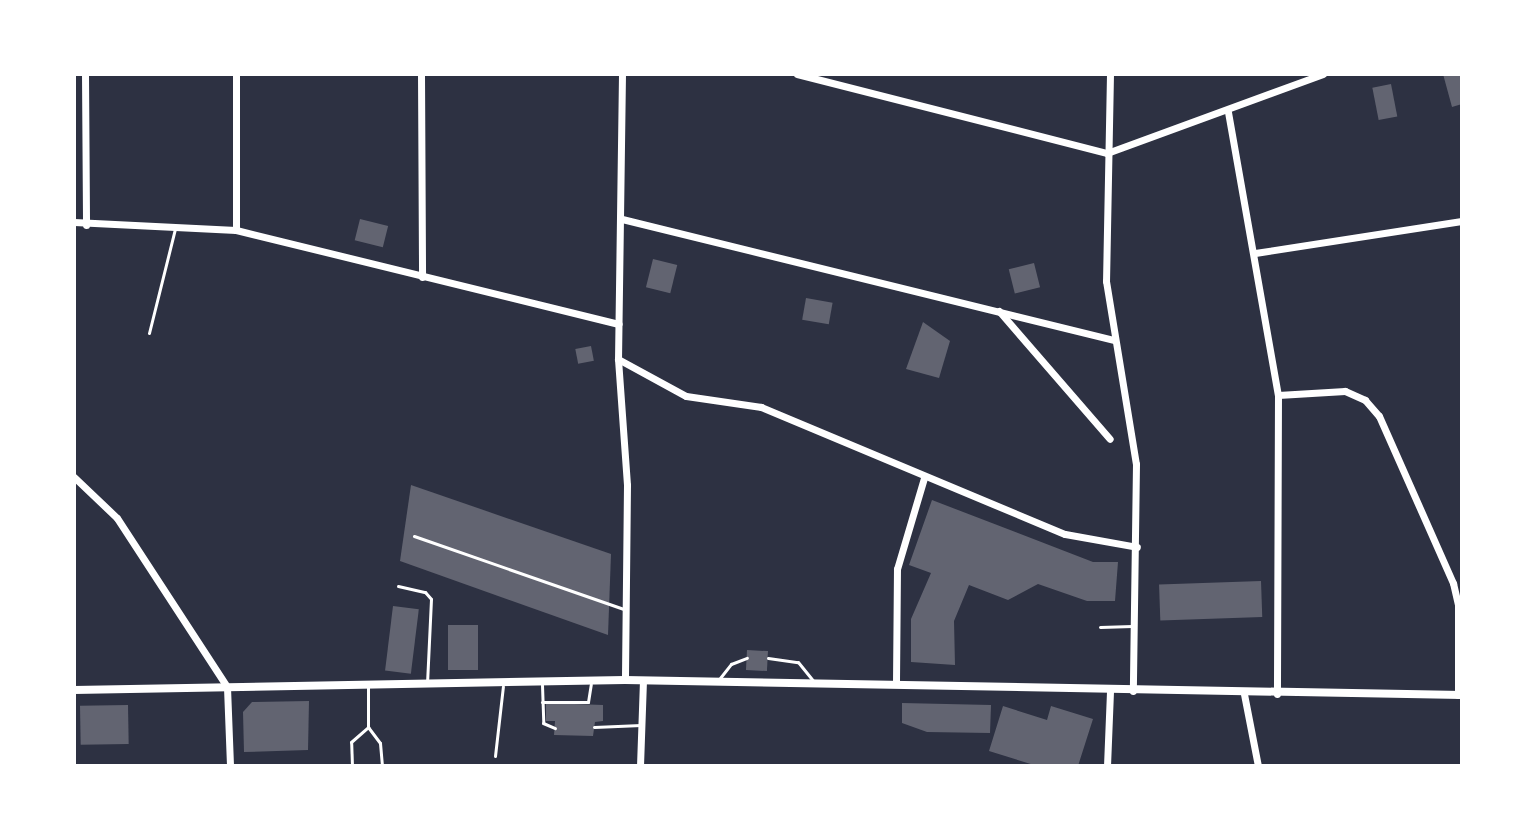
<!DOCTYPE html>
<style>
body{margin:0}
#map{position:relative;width:1536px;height:840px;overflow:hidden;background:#2d3142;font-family:"Nunito Sans",sans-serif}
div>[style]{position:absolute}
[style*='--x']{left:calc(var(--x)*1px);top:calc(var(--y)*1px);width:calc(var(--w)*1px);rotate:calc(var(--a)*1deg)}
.building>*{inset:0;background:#626471;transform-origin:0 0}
.service>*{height:3px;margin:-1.5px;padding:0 1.5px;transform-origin:1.5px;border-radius:1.5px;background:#fff}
.minor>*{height:7px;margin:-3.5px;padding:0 3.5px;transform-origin:3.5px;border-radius:3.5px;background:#fff}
.tertiary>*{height:8px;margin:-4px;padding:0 4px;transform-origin:4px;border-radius:4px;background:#fff}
span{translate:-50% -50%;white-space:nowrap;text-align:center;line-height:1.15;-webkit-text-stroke:7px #fff;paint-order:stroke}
.frame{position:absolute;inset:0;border:76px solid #fff;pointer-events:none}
</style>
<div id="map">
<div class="building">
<i style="clip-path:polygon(1443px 74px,1462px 74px,1462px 104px,1452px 107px)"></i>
<i style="left:1391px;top:84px;width:33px;height:19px;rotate:79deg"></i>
<i style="left:360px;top:219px;width:29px;height:22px;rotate:14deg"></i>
<i style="left:653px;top:259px;width:25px;height:29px;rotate:14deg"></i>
<i style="left:1034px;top:263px;width:25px;height:26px;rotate:76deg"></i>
<i style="left:806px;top:298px;width:27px;height:22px;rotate:10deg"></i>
<i style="clip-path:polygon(923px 322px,950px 341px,939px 378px,906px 369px)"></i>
<i style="left:591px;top:346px;width:15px;height:16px;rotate:79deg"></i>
<i style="clip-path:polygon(411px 485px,611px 554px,608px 635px,400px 561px)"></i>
<i style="clip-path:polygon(932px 500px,1093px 562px,1118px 562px,1115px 601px,1087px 601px,1038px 584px,1008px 600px,969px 585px,954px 621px,955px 665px,911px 662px,911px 619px,931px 573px,909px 565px)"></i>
<i style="left:1261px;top:581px;width:36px;height:102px;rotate:88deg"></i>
<i style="left:393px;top:606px;width:26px;height:65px;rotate:7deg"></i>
<i style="left:448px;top:625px;width:30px;height:45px"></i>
<i style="left:747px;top:650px;width:21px;height:20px;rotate:3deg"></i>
<i style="clip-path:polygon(309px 701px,308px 750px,244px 752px,243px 712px,252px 702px)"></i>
<i style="clip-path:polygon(546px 703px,603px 705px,603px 721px,595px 722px,593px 736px,554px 735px,555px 721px,546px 721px)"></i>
<i style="clip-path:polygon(902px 703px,991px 705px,990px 733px,927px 732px,902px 723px)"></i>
<i style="left:128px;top:705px;width:39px;height:48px;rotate:89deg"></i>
<i style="clip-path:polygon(1003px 706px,1047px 720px,1051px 706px,1093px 719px,1078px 766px,1037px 766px,989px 751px)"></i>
</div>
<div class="service">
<i style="--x:149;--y:333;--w:107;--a:-76"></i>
<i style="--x:414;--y:536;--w:225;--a:19.2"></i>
<i style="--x:398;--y:586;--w:28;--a:13"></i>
<i style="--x:425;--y:592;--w:9;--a:49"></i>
<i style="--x:431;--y:599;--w:84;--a:92.7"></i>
<i style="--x:1100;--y:627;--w:32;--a:-2"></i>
<i style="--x:768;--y:658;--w:30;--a:8"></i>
<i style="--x:798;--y:662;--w:26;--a:51"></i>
<i style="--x:720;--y:678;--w:18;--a:-52"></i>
<i style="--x:731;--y:664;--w:17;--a:-21"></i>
<i style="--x:368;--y:685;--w:42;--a:90"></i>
<i style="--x:368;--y:727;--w:20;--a:53"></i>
<i style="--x:380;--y:743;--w:23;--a:85"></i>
<i style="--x:542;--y:685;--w:38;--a:88"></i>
<i style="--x:543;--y:723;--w:13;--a:23"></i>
<i style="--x:542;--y:702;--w:46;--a:0"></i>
<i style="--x:588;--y:702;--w:18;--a:-81"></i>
<i style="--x:594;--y:727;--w:47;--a:-2.4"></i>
<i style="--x:495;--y:756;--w:70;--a:-83.5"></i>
<i style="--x:352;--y:766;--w:24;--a:-92"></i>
<i style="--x:351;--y:742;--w:23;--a:-41"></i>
</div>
<div class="minor">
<i style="--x:85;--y:74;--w:151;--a:89.6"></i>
<i style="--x:421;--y:74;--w:203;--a:89.7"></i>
<i style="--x:622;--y:74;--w:285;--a:90.8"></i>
<i style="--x:618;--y:359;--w:126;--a:85.9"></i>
<i style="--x:627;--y:485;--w:195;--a:90.6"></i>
<i style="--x:797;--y:74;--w:320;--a:14.3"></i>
<i style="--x:1107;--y:153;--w:230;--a:-20.1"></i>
<i style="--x:1110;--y:74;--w:207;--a:91.1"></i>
<i style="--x:1106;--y:281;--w:185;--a:80.7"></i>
<i style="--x:1136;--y:464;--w:227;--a:90.8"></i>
<i style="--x:1228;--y:112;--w:287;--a:80"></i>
<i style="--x:1278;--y:395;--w:299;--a:90.2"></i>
<i style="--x:622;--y:219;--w:507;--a:13.82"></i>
<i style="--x:74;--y:222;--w:162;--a:2.8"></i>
<i style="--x:236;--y:230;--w:394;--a:13.8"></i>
<i style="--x:236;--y:230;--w:156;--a:-90"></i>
<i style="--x:1255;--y:253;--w:209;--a:-8.8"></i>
<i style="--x:999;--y:311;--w:169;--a:49.1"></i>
<i style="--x:618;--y:359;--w:77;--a:28.6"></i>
<i style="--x:686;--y:396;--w:76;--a:8.3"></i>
<i style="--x:761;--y:407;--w:329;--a:22.7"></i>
<i style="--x:1065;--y:534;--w:73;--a:10.2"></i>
<i style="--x:1278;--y:395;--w:67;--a:-3.4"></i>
<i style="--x:1345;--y:391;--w:22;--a:24"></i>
<i style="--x:1365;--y:400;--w:21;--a:49"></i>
<i style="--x:1379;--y:416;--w:183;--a:66.1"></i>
<i style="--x:1453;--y:583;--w:23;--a:77"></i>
<i style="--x:1458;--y:605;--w:90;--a:90"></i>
<i style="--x:74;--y:477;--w:59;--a:43.6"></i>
<i style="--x:117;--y:518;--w:202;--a:56.9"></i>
<i style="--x:227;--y:687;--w:79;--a:87.8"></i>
<i style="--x:896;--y:682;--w:113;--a:-89.5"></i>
<i style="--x:897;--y:569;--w:95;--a:-73.5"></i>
<i style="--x:1244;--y:694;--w:73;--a:79"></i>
<i style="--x:640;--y:766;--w:86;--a:-88"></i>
<i style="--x:1107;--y:766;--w:75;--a:-87.7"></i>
</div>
<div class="tertiary">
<i style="--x:74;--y:690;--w:551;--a:-1.04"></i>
<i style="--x:625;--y:680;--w:837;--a:1.03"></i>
</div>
<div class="frame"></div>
</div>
